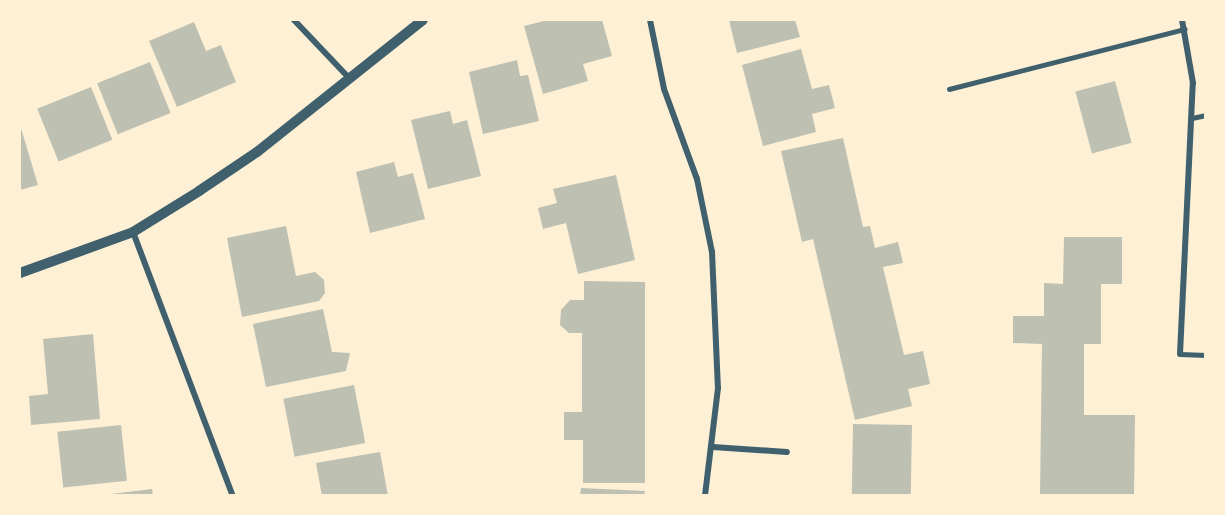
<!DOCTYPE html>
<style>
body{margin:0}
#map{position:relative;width:1225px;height:515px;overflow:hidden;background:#fdf0d5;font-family:"Varela Round",sans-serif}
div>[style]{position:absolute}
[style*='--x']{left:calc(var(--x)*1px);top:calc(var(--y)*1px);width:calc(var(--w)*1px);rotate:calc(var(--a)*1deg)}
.building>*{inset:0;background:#bec0b2;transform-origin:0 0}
.service>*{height:4.5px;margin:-2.25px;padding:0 2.25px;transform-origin:2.25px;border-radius:2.25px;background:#3f606c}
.minor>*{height:6px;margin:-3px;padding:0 3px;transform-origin:3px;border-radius:3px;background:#3f606c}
.tertiary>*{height:10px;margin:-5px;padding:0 5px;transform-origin:5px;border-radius:5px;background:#3f606c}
span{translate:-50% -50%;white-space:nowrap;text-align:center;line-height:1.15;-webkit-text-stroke:6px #fdf0d5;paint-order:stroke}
.frame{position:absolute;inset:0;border:21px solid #fdf0d5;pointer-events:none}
</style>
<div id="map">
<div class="building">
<i style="clip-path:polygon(548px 20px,602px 20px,612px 56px,583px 64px,588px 81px,543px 94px,524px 26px)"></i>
<i style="clip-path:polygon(729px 20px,795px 20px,800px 37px,737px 53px)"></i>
<i style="clip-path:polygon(194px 22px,206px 51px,221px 45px,236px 82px,177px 107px,149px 41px)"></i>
<i style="clip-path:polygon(801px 49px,812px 89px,829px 85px,835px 108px,812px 114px,816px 132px,763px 146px,742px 65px)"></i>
<i style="clip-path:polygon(517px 60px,520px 76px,528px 75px,539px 121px,483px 134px,469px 72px)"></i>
<i style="left:150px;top:62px;width:55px;height:57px;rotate:68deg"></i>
<i style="left:1115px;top:81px;width:64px;height:41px;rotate:75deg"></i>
<i style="left:91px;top:87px;width:57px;height:58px;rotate:68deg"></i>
<i style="clip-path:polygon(450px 111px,453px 124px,467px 120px,481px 176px,428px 189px,411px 120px)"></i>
<i style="clip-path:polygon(20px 125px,38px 185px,20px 190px)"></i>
<i style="clip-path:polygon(843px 138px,863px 227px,870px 226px,875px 248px,898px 242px,903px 263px,883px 267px,904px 355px,923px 351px,930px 384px,908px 389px,912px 406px,855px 420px,813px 239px,802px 242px,781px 151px)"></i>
<i style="clip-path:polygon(394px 162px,398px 177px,413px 173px,425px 219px,370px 233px,356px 172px)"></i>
<i style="clip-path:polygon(616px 175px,635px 260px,578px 274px,566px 223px,543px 229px,538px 208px,557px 203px,553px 189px)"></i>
<i style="clip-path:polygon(286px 226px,296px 276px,315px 272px,324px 280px,325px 293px,319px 301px,242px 317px,227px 238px)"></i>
<i style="clip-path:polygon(1064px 237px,1122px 237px,1122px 284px,1101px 284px,1101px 344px,1084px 344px,1084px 415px,1135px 415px,1134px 496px,1040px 496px,1042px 344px,1013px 343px,1013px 316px,1044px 316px,1044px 283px,1063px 284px)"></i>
<i style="clip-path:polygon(584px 281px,645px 282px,645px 483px,583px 483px,583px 440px,564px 440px,564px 412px,582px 412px,582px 333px,569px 333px,560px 325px,561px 310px,570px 300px,584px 300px)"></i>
<i style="clip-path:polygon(323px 309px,332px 352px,350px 353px,346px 371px,266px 387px,253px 324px)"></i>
<i style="clip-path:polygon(93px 334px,100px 419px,31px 425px,29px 396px,48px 394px,43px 339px)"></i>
<i style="left:354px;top:385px;width:59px;height:72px;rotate:79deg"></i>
<i style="left:853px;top:424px;width:59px;height:72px;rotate:1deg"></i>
<i style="left:121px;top:425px;width:56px;height:64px;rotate:84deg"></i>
<i style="clip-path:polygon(380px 452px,388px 496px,322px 496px,316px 463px)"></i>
<i style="clip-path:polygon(581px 488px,645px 491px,644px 496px,580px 496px)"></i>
<i style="clip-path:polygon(152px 489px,153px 496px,111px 496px,111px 494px)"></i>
</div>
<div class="service">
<i style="--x:949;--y:89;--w:243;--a:-14.3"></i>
<i style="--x:1192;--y:118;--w:14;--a:-12"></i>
<i style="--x:1180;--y:354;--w:26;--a:2"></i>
</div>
<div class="minor">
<i style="--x:294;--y:20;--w:80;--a:46.5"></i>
<i style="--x:650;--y:20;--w:70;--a:78.5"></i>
<i style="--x:664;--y:89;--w:96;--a:69.9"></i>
<i style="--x:697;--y:179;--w:75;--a:78.4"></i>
<i style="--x:712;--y:252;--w:136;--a:87.5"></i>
<i style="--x:718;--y:388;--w:109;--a:96.9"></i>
<i style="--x:133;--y:232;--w:282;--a:69.3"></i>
<i style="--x:1180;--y:354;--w:271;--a:-87.3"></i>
<i style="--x:1193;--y:83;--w:64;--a:-99.9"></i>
<i style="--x:713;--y:447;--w:74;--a:3.9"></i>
</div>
<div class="tertiary">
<i style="--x:20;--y:273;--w:120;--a:-19.9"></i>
<i style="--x:133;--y:232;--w:78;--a:-31.8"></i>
<i style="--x:199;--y:191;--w:70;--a:-33.9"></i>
<i style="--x:257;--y:152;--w:212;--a:-38.5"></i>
</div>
<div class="frame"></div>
</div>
